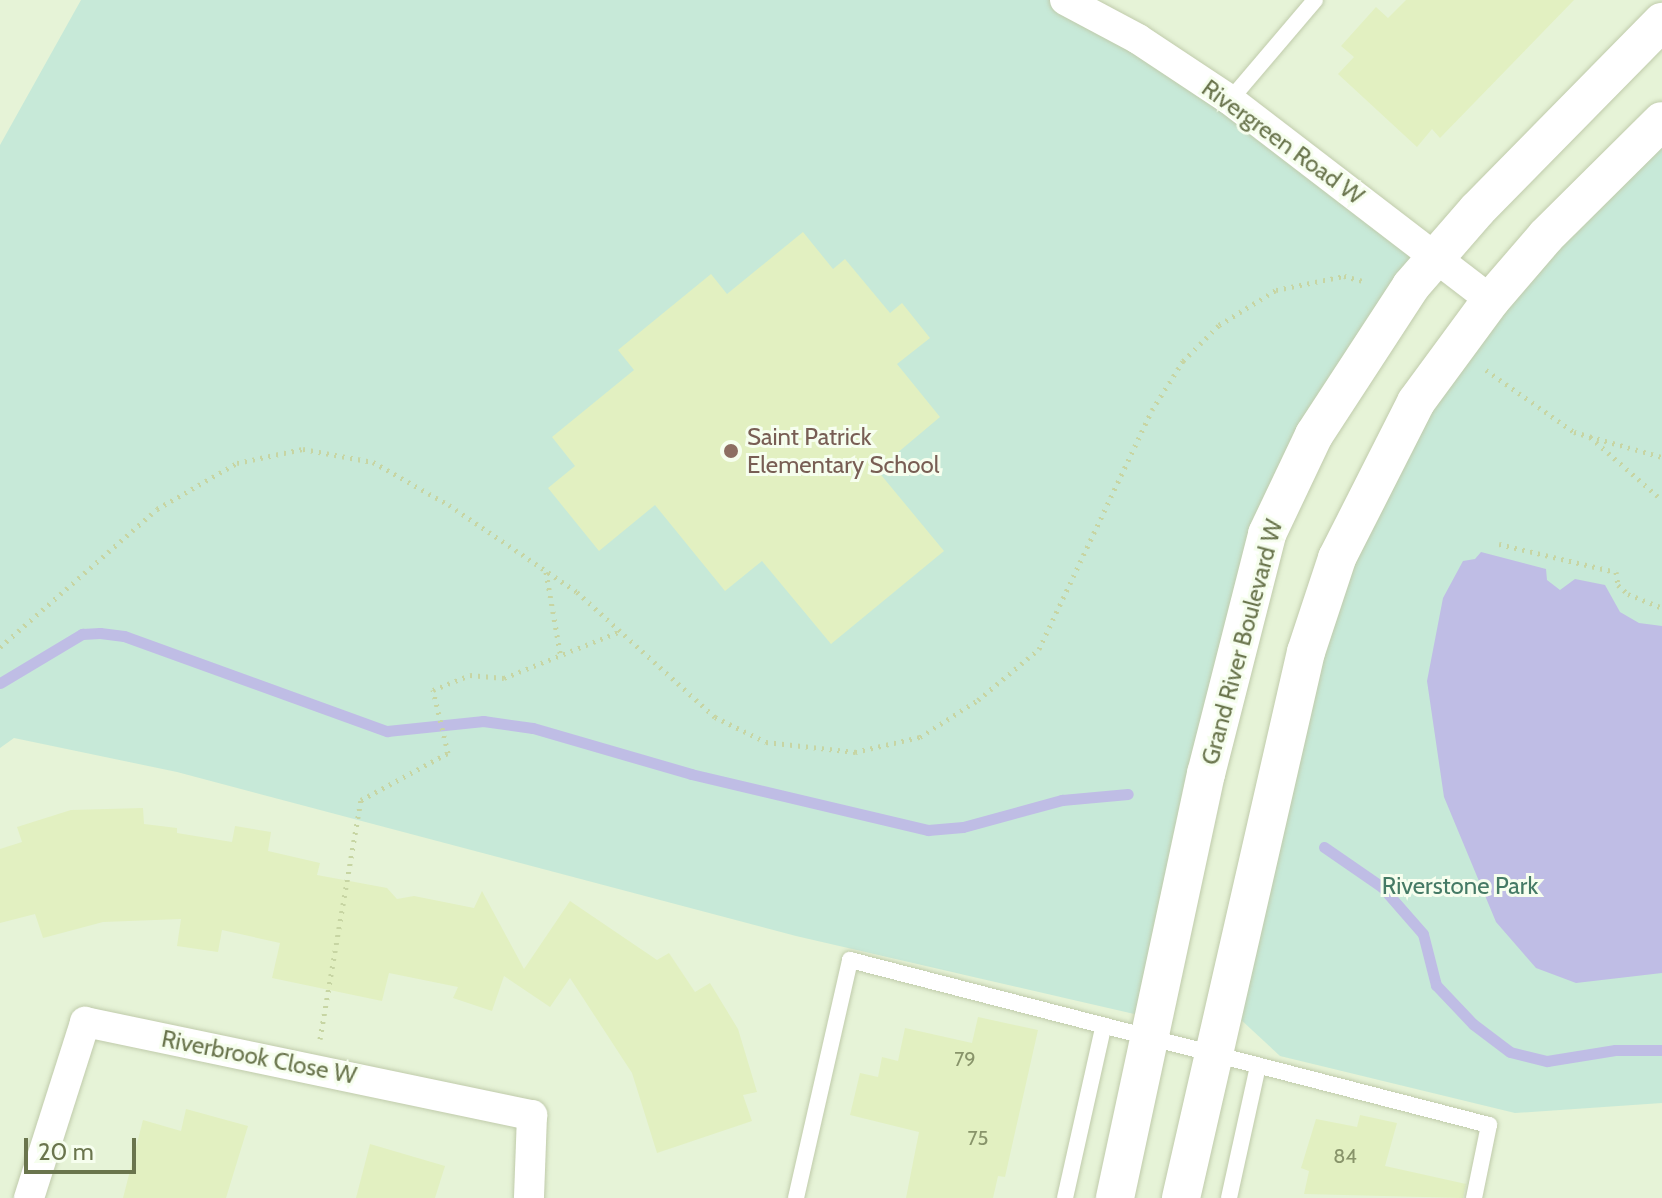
<!DOCTYPE html>
<style>
body{margin:0}
#map{position:relative;width:1662px;height:1198px;overflow:hidden;background:#f2fce8;font-family:Cabin,sans-serif}
div>[style]{position:absolute}
[style*='--x']{left:calc(var(--x)*1px);top:calc(var(--y)*1px);width:calc(var(--w)*1px);rotate:calc(var(--a)*1deg)}
.residential>*{inset:0;background:#e6f3d7;transform-origin:0 0}
.green>*{inset:0;background:#c7e9d8}
.water>*{inset:0;background:#bfbde5}
.stream>*{height:11px;margin:-5.5px;padding:0 5.5px;transform-origin:5.5px;border-radius:5.5px;background:#bfbde5}
.building>*{inset:0;background:#e2f0c1}
.path>*{height:5px;margin-top:-2.5px;transform-origin:0;background:repeating-linear-gradient(90deg,#c7d5a3 0 2px,transparent 0 8px)}
.roads{filter:drop-shadow(0 0 2px #c0cbab) drop-shadow(0 0 2px #c0cbab)}
.service>*{height:16px;margin:-8px;padding:0 8px;transform-origin:8px;border-radius:8px;background:#fff}
.minor>*{height:30px;margin:-15px;padding:0 15px;transform-origin:15px;border-radius:15px;background:#fff}
.tertiary>*{height:38px;margin:-19px;padding:0 19px;transform-origin:19px;border-radius:19px;background:#fff}
.dots>*{width:22px;height:22px;translate:-50% -50%;box-sizing:border-box;border:4px solid #f6feee;border-radius:50%}
span{translate:-50% -50%;white-space:nowrap;text-align:center;line-height:1.15;-webkit-text-stroke:6px #f6feee;paint-order:stroke}
.number-label{font-size:20px;color:#88946a}
.number-label span{-webkit-text-stroke-width:0}
.street-label{font-size:24px;color:#6a754d}
.education-label{font-size:24px;color:#785e54}
.left{translate:0 -50%;text-align:left}
.park-label{font-size:24px;color:#457a65}
.scale{position:absolute;left:24px;top:1138px;width:112px;height:36px;box-sizing:border-box;border:4px solid #6a754d;border-top:0;padding-left:10px;font-size:24px;line-height:28px;white-space:nowrap;color:#6a754d;-webkit-text-stroke:6px #f6feee;paint-order:stroke}
</style>
<div id="map">
<div class="residential">
<i style="left:0;top:0;width:1662px;height:1198px"></i>
</div>
<div class="green">
<i style="clip-path:polygon(81px 0,1065px 0,1435px 255px,1267px 534px,1156px 1019px,796px 936px,177px 772px,14px 738px,0 748px,0 145px)"></i>
<i style="clip-path:polygon(1662px 123px,1662px 1103px,1515px 1113px,1280px 1056px,1225px 1005px,1306px 652px,1416px 402px)"></i>
</div>
<div class="water">
<i style="clip-path:polygon(1481px 552px,1546px 569px,1547px 580px,1560px 590px,1575px 579px,1605px 585px,1620px 612px,1639px 623px,1662px 626px,1662px 973px,1576px 983px,1536px 968px,1496px 922px,1444px 797px,1427px 681px,1443px 598px,1463px 561px,1475px 559px)"></i>
</div>
<div class="stream">
<i style="--x:0;--y:683;--w:96;--a:-30.9"></i>
<i style="--x:82;--y:634;--w:18;--a:-3"></i>
<i style="--x:100;--y:633;--w:24;--a:7"></i>
<i style="--x:124;--y:636;--w:280;--a:19.9"></i>
<i style="--x:387;--y:731;--w:97;--a:-5.9"></i>
<i style="--x:483;--y:721;--w:50;--a:8"></i>
<i style="--x:533;--y:728;--w:165;--a:16.2"></i>
<i style="--x:691;--y:774;--w:244;--a:13.3"></i>
<i style="--x:928;--y:830;--w:35;--a:-5"></i>
<i style="--x:963;--y:827;--w:103;--a:-15.3"></i>
<i style="--x:1062;--y:800;--w:66;--a:-5.2"></i>
<i style="--x:1324;--y:847;--w:70;--a:34.6"></i>
<i style="--x:1382;--y:887;--w:62;--a:48.9"></i>
<i style="--x:1423;--y:934;--w:53;--a:75.7"></i>
<i style="--x:1436;--y:985;--w:54;--a:46.5"></i>
<i style="--x:1473;--y:1024;--w:46;--a:37.1"></i>
<i style="--x:1510;--y:1052;--w:38;--a:14"></i>
<i style="--x:1547;--y:1061;--w:69;--a:-9.2"></i>
<i style="--x:1615;--y:1050;--w:47;--a:0"></i>
</div>
<div class="building">
<i style="clip-path:polygon(1406px 0,1574px 0,1440px 138px,1432px 129px,1417px 147px,1338px 74px,1354px 57px,1341px 46px,1376px 7px,1388px 18px)"></i>
<i style="clip-path:polygon(803px 232px,833px 269px,845px 259px,890px 313px,902px 303px,930px 338px,897px 364px,940px 417px,877px 470px,944px 551px,831px 644px,762px 561px,725px 591px,655px 505px,599px 551px,548px 488px,575px 466px,552px 437px,634px 370px,618px 350px,711px 274px,727px 294px)"></i>
<i style="clip-path:polygon(143px 808px,144px 824px,177px 828px,177px 833px,232px 842px,235px 826px,271px 832px,268px 851px,320px 863px,317px 875px,387px 888px,397px 899px,414px 896px,474px 908px,482px 891px,524px 969px,570px 901px,657px 960px,669px 953px,695px 992px,710px 983px,738px 1029px,757px 1092px,743px 1095px,752px 1121px,657px 1153px,632px 1073px,570px 978px,550px 1007px,504px 976px,492px 1011px,453px 998px,458px 987px,389px 973px,382px 1001px,272px 978px,280px 943px,222px 930px,218px 952px,177px 946px,181px 919px,103px 922px,43px 938px,35px 914px,0 923px,0 849px,22px 842px,17px 827px,71px 810px)"></i>
<i style="clip-path:polygon(978px 1017px,1038px 1030px,1005px 1177px,998px 1176px,993px 1198px,906px 1198px,919px 1132px,850px 1115px,860px 1073px,878px 1077px,882px 1057px,898px 1061px,905px 1028px,972px 1043px)"></i>
<i style="clip-path:polygon(186px 1109px,248px 1126px,226px 1198px,123px 1198px,143px 1120px,181px 1131px)"></i>
<i style="clip-path:polygon(1360px 1115px,1397px 1123px,1385px 1166px,1466px 1184px,1463px 1198px,1304px 1194px,1309px 1171px,1301px 1168px,1316px 1119px,1357px 1127px)"></i>
<i style="clip-path:polygon(370px 1144px,445px 1166px,435px 1198px,356px 1198px)"></i>
</div>
<div class="path">
<i style="--x:1486;--y:370;--w:108;--a:35.2"></i>
<i style="--x:1574;--y:432;--w:91;--a:15.9"></i>
<i style="--x:1590;--y:437;--w:96;--a:41.2"></i>
<i style="--x:1499;--y:544;--w:120;--a:13.5"></i>
<i style="--x:1616;--y:572;--w:13;--a:81"></i>
<i style="--x:1618;--y:585;--w:13;--a:42"></i>
<i style="--x:1628;--y:594;--w:37;--a:22"></i>
<i style="--x:546;--y:572;--w:87;--a:80.1"></i>
<i style="--x:0;--y:647;--w:209;--a:-41.3"></i>
<i style="--x:157;--y:509;--w:92;--a:-29.9"></i>
<i style="--x:237;--y:463;--w:67;--a:-12"></i>
<i style="--x:303;--y:449;--w:71;--a:10.5"></i>
<i style="--x:373;--y:462;--w:87;--a:29.5"></i>
<i style="--x:449;--y:505;--w:155;--a:34.2"></i>
<i style="--x:577;--y:592;--w:186;--a:42.2"></i>
<i style="--x:715;--y:717;--w:57;--a:26.1"></i>
<i style="--x:766;--y:742;--w:90;--a:6.4"></i>
<i style="--x:855;--y:752;--w:67;--a:-13"></i>
<i style="--x:920;--y:737;--w:69;--a:-32.5"></i>
<i style="--x:978;--y:700;--w:80;--a:-39.9"></i>
<i style="--x:1039;--y:649;--w:264;--a:-64.7"></i>
<i style="--x:1152;--y:410;--w:58;--a:-57.7"></i>
<i style="--x:1183;--y:361;--w:51;--a:-45"></i>
<i style="--x:1219;--y:325;--w:67;--a:-31.6"></i>
<i style="--x:1276;--y:290;--w:69;--a:-11.6"></i>
<i style="--x:1344;--y:276;--w:23;--a:15"></i>
<i style="--x:320;--y:1039;--w:242;--a:-80.3"></i>
<i style="--x:361;--y:800;--w:99;--a:-28.4"></i>
<i style="--x:448;--y:753;--w:65;--a:-103.4"></i>
<i style="--x:433;--y:690;--w:40;--a:-22"></i>
<i style="--x:470;--y:675;--w:34;--a:5"></i>
<i style="--x:504;--y:678;--w:126;--a:-21.9"></i>
</div>
<div class="roads">
<div class="service">
<i style="--x:1230;--y:100;--w:131;--a:-49.6"></i>
<i style="--x:796;--y:1198;--w:244;--a:-77.2"></i>
<i style="--x:850;--y:960;--w:660;--a:14.48"></i>
<i style="--x:1489;--y:1125;--w:75;--a:101.6"></i>
<i style="--x:1065;--y:1198;--w:174;--a:-77.4"></i>
<i style="--x:1229;--y:1198;--w:135;--a:-77.6"></i>
</div>
<div class="minor">
<i style="--x:1065;--y:0;--w:83;--a:28.1"></i>
<i style="--x:1138;--y:39;--w:110;--a:33.5"></i>
<i style="--x:1230;--y:100;--w:329;--a:37.5"></i>
<i style="--x:29;--y:1198;--w:185;--a:-72.3"></i>
<i style="--x:85;--y:1022;--w:457;--a:11.8"></i>
<i style="--x:532;--y:1115;--w:83;--a:92.1"></i>
</div>
<div class="tertiary">
<i style="--x:1115;--y:1198;--w:434;--a:-77.9"></i>
<i style="--x:1206;--y:774;--w:248;--a:-75.7"></i>
<i style="--x:1267;--y:534;--w:110;--a:-64.6"></i>
<i style="--x:1314;--y:435;--w:178;--a:-56.9"></i>
<i style="--x:1411;--y:286;--w:101;--a:-49"></i>
<i style="--x:1477;--y:210;--w:264;--a:-45.5"></i>
<i style="--x:1181;--y:1198;--w:560;--a:-77.11"></i>
<i style="--x:1306;--y:652;--w:99;--a:-71.7"></i>
<i style="--x:1337;--y:558;--w:175;--a:-63.1"></i>
<i style="--x:1416;--y:402;--w:127;--a:-53.7"></i>
<i style="--x:1491;--y:300;--w:84;--a:-49.3"></i>
<i style="--x:1546;--y:236;--w:163;--a:-44.8"></i>
</div>
</div>
<div class="dots">
<i style="left:731px;top:451px;background:#8d6e63"></i>
</div>
<div class="number-label">
<span style="left:965px;top:1059px">79</span>
<span style="left:978px;top:1138px">75</span>
<span style="left:1345px;top:1156px">84</span>
</div>
<div class="street-label">
<span style="left:1283px;top:142px;rotate:36deg">Rivergreen Road W</span>
<span style="left:1242px;top:642px;rotate:-75deg">Grand River Boulevard W</span>
<span style="left:259px;top:1057px;rotate:11deg">Riverbrook Close W</span>
</div>
<div class="education-label">
<span class="left" style="left:747px;top:451px">Saint Patrick<br>Elementary School</span>
</div>
<div class="park-label">
<span style="left:1460px;top:886px">Riverstone Park</span>
</div>
<div class="scale">20 m</div>
</div>
